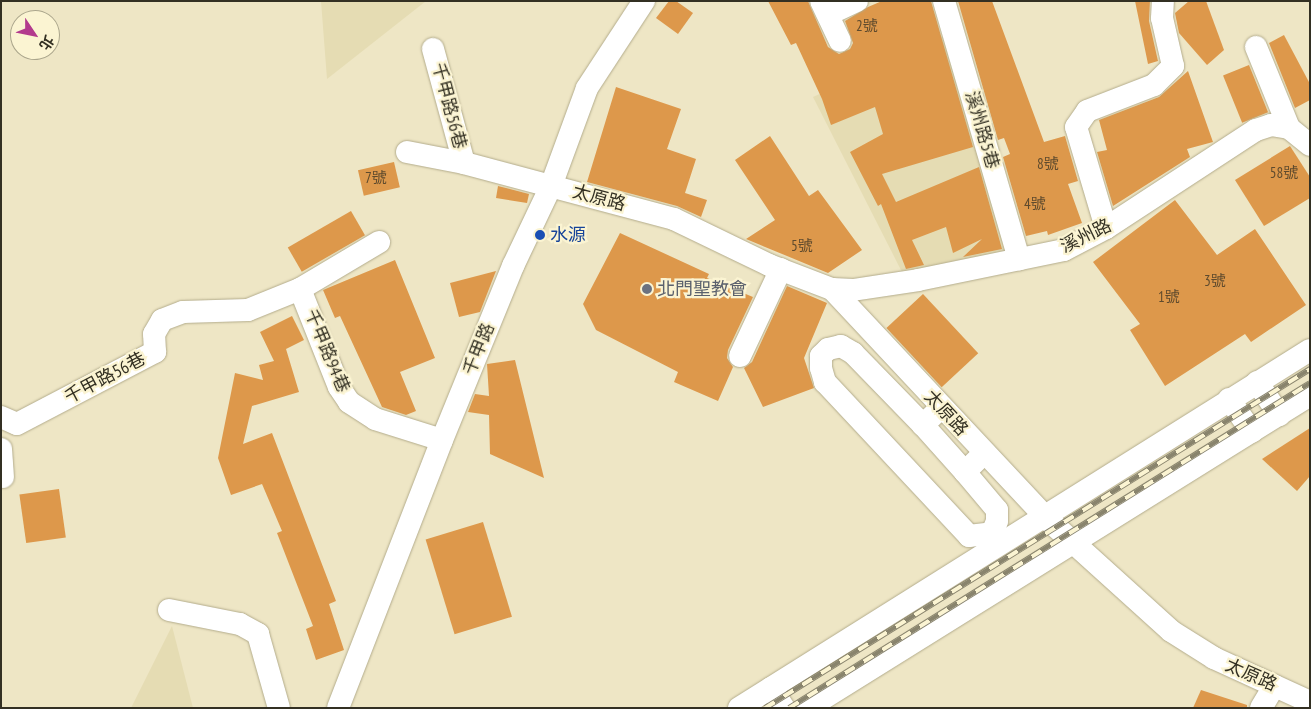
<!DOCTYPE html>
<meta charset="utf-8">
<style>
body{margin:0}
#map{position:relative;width:1311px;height:709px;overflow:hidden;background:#eee6c5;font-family:"PT Sans Narrow","Noto Sans TC",sans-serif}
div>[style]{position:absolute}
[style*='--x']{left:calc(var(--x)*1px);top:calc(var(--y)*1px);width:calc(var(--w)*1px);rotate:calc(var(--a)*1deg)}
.built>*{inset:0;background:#e5dcb3}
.building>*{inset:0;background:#dd984b;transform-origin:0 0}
.roads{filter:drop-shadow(0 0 1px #b3ac8c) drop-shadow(0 0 1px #b3ac8c)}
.minor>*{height:22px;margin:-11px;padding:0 11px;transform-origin:11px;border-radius:11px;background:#fff}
.rail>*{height:5.5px;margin-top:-2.75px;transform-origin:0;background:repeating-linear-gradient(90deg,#fbf4d2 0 11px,#89846d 0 22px);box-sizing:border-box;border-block:1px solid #89846d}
.dots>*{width:14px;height:14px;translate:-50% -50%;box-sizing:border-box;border:2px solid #fbf4d2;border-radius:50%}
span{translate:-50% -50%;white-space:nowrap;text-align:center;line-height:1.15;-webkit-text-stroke:4.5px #fbf4d2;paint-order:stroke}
.number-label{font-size:15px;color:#5e4a2d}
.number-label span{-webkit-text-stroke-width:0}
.street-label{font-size:18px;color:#333023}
.transit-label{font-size:18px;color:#164399}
.left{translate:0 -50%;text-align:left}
.worship-label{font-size:18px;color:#5b616d}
.frame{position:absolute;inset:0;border:2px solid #333023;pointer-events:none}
.north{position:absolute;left:10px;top:10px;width:50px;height:50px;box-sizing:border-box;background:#fbf4d2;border:1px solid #aba68c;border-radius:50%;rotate:124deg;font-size:14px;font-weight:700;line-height:20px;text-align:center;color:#333023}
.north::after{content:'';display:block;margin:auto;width:18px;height:22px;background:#b33a8d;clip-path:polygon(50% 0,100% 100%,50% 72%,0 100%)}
</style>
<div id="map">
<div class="built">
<i style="clip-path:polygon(321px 1px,426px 1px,327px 79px)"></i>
<i style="clip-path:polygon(948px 34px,1015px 250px,904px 276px,813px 97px)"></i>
<i style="clip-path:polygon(172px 626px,193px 708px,131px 708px)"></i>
</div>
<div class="building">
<i style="clip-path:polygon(669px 1px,676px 1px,693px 13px,678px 34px,656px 18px)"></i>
<i style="clip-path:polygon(768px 1px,808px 1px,828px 47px,839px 54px,850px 49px,853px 43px,845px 21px,868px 7px,882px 1px,931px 1px,973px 147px,882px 174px,896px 202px,979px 167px,1002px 249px,963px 257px,982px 239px,953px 253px,946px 227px,912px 240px,924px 265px,906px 269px,881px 204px,878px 206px,850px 152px,883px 134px,875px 107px,831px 125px,822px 99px,796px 43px,791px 45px)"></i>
<i style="clip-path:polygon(958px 1px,992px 1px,1044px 142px,1065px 136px,1078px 181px,1068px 184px,1082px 223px,1048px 235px,1047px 231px,1026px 236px,1003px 157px,1010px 154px,1004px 138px,998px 140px)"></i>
<i style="clip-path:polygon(1135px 1px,1150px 1px,1149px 21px,1158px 61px,1148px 64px)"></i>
<i style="clip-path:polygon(1189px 1px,1206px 1px,1224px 50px,1207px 65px,1179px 33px,1175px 13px)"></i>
<i style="clip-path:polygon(1284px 35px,1310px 84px,1310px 100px,1295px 108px,1269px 43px)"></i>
<i style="left:1249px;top:65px;width:51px;height:28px;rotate:68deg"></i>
<i style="clip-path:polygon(1188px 71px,1213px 142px,1187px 149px,1190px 157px,1113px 206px,1097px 152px,1107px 150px,1099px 120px,1159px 97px)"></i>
<i style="clip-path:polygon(616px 87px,681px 109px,667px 149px,696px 159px,685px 193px,707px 200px,701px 217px,677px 206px,587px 182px)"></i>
<i style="clip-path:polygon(770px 136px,809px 196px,818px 190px,862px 250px,828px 273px,746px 239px,775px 220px,735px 160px)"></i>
<i style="clip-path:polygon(1290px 146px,1310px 177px,1310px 198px,1264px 226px,1235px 180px)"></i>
<i style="left:394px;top:162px;width:26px;height:37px;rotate:77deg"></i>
<i style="clip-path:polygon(498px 186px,529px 194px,527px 203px,496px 198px)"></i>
<i style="clip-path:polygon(1175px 200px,1217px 255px,1255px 229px,1306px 305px,1251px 342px,1245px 334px,1165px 386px,1130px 330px,1140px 324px,1093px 262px)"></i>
<i style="left:351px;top:211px;width:28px;height:73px;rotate:60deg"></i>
<i style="clip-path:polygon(620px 233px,709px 274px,707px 278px,753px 297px,728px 350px,727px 358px,733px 367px,718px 401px,674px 382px,678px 372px,596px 330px,583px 304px)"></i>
<i style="clip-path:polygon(395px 260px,435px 358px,400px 372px,416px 411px,406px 415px,382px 407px,340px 316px,335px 318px,323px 290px)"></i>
<i style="clip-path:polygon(496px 271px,480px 312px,459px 317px,450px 283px)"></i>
<i style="clip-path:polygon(787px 286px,827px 303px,804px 358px,814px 388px,763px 407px,744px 368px,752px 362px)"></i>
<i style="left:923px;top:294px;width:81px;height:50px;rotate:47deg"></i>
<i style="clip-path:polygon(292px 316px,304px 340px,286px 349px,299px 392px,252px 406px,243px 444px,272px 433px,336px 601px,329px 604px,344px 650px,316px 660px,306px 629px,313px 626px,277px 533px,282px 531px,262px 484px,231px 495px,218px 458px,235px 373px,263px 380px,259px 365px,274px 361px,260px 332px)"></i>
<i style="clip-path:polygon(515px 360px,544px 478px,490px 454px,489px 415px,468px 412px,475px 394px,489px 396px,487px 364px)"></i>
<i style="clip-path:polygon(1310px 428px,1310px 476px,1297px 491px,1262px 459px)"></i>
<i style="left:59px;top:489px;width:49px;height:40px;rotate:82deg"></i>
<i style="left:483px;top:522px;width:99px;height:60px;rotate:73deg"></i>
<i style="clip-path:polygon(1201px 690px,1247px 705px,1247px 708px,1193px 708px)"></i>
</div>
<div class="roads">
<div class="minor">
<i style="--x:821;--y:1;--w:44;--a:64.6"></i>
<i style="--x:944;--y:1;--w:269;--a:73.8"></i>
<i style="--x:829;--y:14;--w:31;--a:-25"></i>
<i style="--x:1256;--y:47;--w:87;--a:67.8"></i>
<i style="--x:433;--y:49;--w:118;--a:74.8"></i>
<i style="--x:464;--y:163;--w:217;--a:14.9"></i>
<i style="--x:674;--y:219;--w:106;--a:25.8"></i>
<i style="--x:769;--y:265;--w:67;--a:20.9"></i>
<i style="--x:832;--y:289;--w:312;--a:46.9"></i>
<i style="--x:1045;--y:517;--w:170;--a:42.1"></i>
<i style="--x:1171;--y:631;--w:51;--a:32.1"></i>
<i style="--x:1214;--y:658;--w:106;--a:24.6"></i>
<i style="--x:407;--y:152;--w:58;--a:10.9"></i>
<i style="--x:1106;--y:228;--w:105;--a:-106.5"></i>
<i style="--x:1076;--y:127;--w:19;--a:-55"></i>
<i style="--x:1087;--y:111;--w:72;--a:-21.2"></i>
<i style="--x:1154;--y:85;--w:27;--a:-45"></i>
<i style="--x:1173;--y:66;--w:49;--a:-102.9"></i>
<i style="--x:1162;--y:18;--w:17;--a:-87"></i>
<i style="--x:300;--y:289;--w:105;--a:68.3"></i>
<i style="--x:339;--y:387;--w:18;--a:56"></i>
<i style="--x:349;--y:402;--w:31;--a:33"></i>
<i style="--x:375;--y:419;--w:70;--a:17.4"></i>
<i style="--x:832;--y:289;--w:21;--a:3"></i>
<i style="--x:853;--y:290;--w:66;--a:-8.7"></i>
<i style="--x:918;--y:280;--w:149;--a:-11.6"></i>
<i style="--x:1064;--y:250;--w:47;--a:-27.6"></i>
<i style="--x:1106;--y:228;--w:179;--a:-33.2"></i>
<i style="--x:1256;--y:130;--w:16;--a:-18"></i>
<i style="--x:1271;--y:125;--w:18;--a:9"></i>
<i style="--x:1289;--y:128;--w:27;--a:39"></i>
<i style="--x:740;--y:356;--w:96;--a:-64.8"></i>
<i style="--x:1257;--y:382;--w:40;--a:56"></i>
<i style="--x:1229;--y:399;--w:40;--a:55.1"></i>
<i style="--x:941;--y:408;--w:25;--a:137"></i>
<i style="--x:923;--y:425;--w:100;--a:-134.2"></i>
<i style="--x:853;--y:353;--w:14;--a:-150"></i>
<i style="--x:841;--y:346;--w:13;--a:167"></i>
<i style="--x:828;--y:349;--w:10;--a:135"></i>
<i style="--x:821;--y:356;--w:12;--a:90"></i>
<i style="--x:821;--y:368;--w:15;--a:74"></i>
<i style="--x:825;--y:382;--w:211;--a:46.9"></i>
<i style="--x:969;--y:536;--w:23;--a:-7"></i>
<i style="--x:992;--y:533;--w:13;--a:-67"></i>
<i style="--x:997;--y:521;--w:11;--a:-90"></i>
<i style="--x:997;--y:510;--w:50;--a:-130.1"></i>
<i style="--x:965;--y:472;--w:27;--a:-45"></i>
<i style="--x:1;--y:417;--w:17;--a:24"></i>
<i style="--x:17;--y:424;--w:156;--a:-27.6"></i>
<i style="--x:155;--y:352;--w:18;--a:-93"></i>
<i style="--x:154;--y:334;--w:16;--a:-60"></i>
<i style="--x:162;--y:320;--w:22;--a:-21"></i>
<i style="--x:183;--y:312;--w:65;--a:-1.8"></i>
<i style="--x:248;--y:310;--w:56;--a:-22"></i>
<i style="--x:300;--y:289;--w:92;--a:-30.7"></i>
<i style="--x:923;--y:425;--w:63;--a:48.2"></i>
<i style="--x:1;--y:449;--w:28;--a:86"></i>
<i style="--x:169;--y:610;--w:72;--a:11.2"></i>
<i style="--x:240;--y:624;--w:21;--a:29"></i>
<i style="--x:258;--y:634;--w:77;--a:74.2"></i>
<i style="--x:771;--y:688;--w:24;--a:57"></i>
<i style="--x:338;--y:708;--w:287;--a:-68.8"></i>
<i style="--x:442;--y:440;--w:188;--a:-67.8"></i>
<i style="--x:513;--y:266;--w:89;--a:-64.6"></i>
<i style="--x:551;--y:186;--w:104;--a:-69.8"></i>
<i style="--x:587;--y:88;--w:104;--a:-56.8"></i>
<i style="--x:739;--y:708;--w:674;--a:-32.09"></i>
<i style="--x:808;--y:708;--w:592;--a:-31.94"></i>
<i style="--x:1261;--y:708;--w:26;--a:-59"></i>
</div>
</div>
<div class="rail">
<i style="--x:765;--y:708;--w:642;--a:-31.88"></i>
<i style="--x:789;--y:708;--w:614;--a:-31.96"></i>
</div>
<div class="dots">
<i style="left:540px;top:235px;background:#1a4fb4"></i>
<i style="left:647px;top:289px;background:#6b7280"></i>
</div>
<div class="number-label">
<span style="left:867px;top:26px">2號</span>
<span style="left:1048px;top:164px">8號</span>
<span style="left:1284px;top:173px">58號</span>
<span style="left:376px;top:178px">7號</span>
<span style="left:1035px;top:204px">4號</span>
<span style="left:802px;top:246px">5號</span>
<span style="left:1215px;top:281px">3號</span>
<span style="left:1169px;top:297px">1號</span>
</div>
<div class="street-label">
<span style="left:449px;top:106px;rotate:75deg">千甲路56巷</span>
<span style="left:982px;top:130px;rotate:74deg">溪州路5巷</span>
<span style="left:599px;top:198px;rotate:15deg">太原路</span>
<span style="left:1086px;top:236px;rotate:-26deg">溪州路</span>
<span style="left:479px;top:349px;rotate:-68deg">千甲路</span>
<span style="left:327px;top:351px;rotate:67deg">千甲路94巷</span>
<span style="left:105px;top:378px;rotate:-28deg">千甲路56巷</span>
<span style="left:946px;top:413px;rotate:47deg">太原路</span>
<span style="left:1251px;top:675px;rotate:24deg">太原路</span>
</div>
<div class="transit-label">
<span class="left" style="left:550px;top:235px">水源</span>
</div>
<div class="worship-label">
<span class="left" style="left:657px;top:289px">北門聖教會</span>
</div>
<div class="frame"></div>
<div class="north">北</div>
</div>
